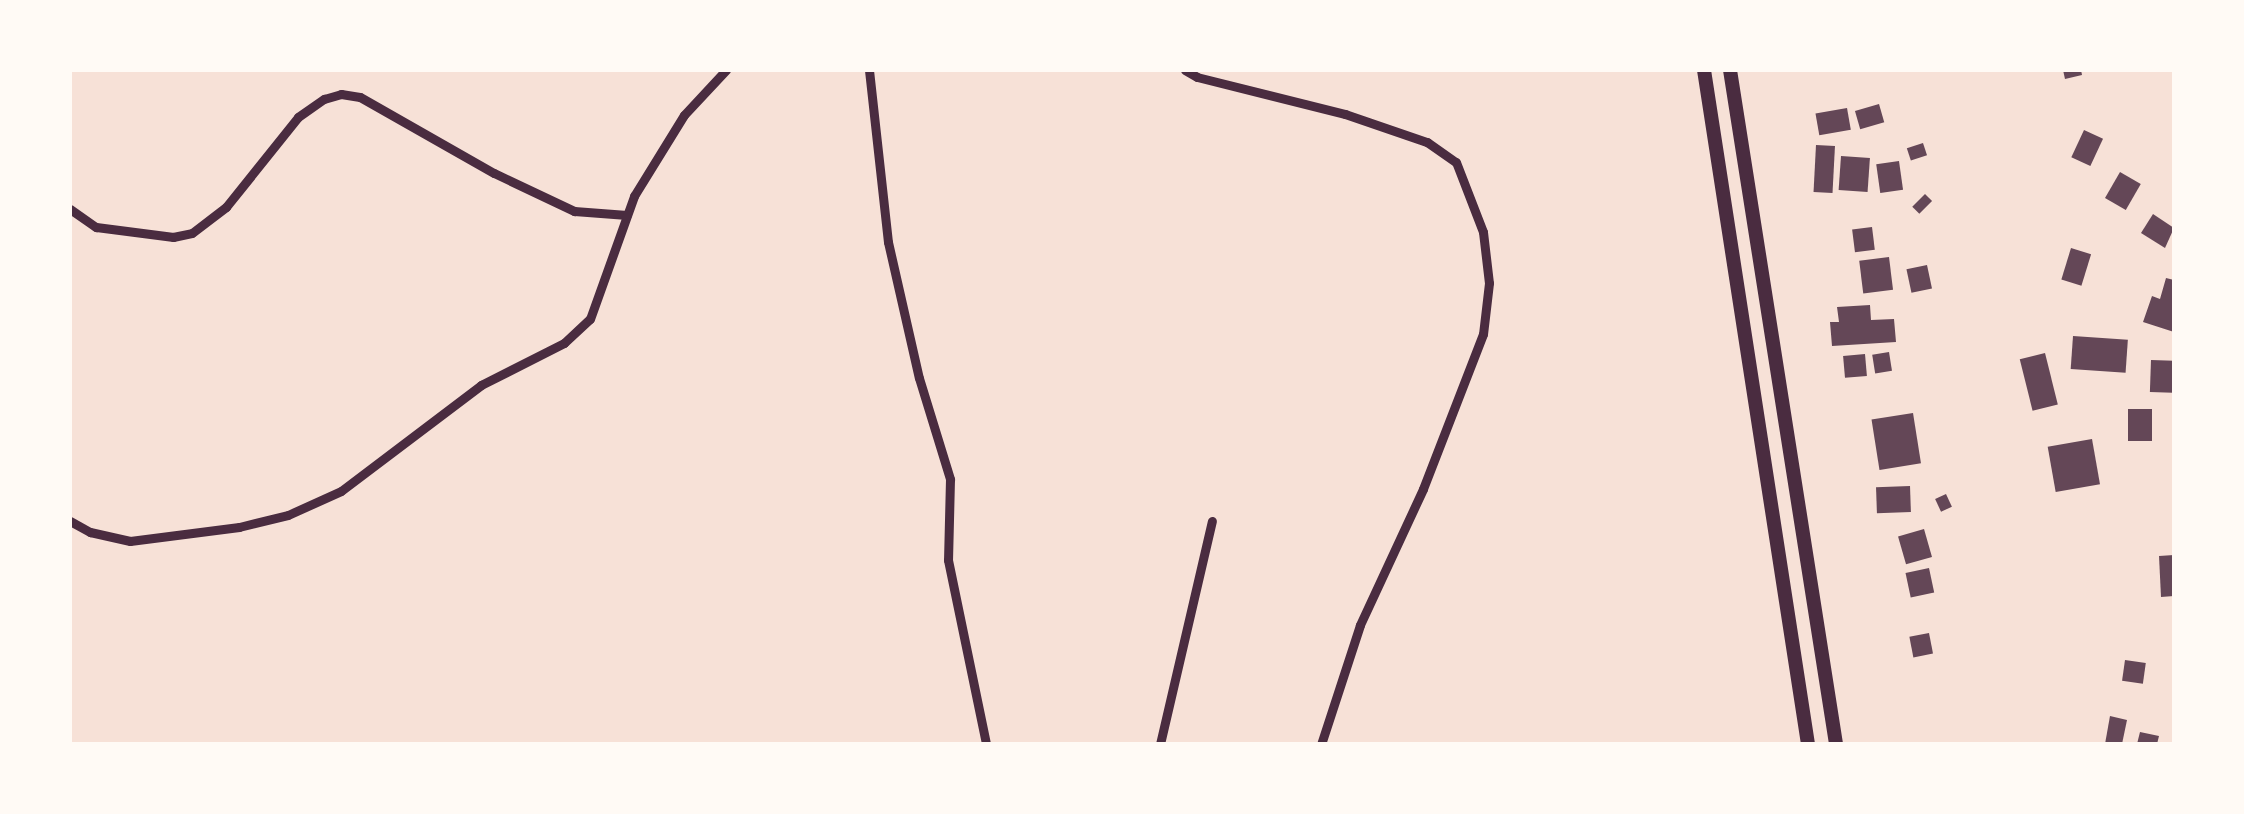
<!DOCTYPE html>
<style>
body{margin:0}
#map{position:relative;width:2244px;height:814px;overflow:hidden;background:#f7e1d7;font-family:Quicksand,sans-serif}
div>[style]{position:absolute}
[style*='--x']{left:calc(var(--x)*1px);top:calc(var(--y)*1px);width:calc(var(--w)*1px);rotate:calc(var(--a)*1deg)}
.building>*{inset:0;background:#644757;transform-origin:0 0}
.minor>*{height:9px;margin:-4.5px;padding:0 4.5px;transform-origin:4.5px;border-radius:4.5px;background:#4a2c40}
.trunk>*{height:14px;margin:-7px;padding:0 7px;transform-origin:7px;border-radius:7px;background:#4a2c40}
span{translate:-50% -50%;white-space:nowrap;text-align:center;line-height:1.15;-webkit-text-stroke:8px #fffaf5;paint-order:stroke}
.frame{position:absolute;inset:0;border:72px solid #fffaf5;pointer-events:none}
</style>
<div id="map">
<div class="building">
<i style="clip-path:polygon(2063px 70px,2081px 70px,2082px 75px,2065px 79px)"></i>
<i style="left:1879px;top:104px;width:19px;height:25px;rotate:74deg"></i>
<i style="left:1847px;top:108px;width:22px;height:32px;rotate:80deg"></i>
<i style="left:2084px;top:130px;width:21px;height:30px;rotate:25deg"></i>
<i style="left:1923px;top:143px;width:13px;height:17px;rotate:72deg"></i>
<i style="left:1816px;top:145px;width:19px;height:47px;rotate:3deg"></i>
<i style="left:1841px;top:156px;width:29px;height:34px;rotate:4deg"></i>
<i style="left:1899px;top:161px;width:29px;height:23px;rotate:82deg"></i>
<i style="left:2120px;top:172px;width:24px;height:30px;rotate:30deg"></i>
<i style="left:1925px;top:194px;width:10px;height:18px;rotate:45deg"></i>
<i style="clip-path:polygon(2153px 214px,2174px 228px,2165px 248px,2141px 233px)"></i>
<i style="left:1872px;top:227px;width:23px;height:20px;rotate:83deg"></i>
<i style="left:2071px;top:248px;width:21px;height:33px;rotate:17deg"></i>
<i style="left:1889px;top:257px;width:33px;height:30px;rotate:83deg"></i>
<i style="left:1927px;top:265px;width:24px;height:21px;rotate:78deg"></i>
<i style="clip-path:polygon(2166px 278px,2174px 280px,2174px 332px,2143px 322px,2152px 296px,2160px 299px)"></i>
<i style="clip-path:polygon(1870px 305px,1871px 320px,1894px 319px,1896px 342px,1832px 346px,1830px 322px,1839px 322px,1837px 307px)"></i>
<i style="left:2073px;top:336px;width:55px;height:33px;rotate:4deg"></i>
<i style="left:1889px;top:352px;width:19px;height:17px;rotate:81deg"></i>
<i style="left:2045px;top:353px;width:53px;height:26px;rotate:76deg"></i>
<i style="left:1865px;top:354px;width:22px;height:22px;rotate:85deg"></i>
<i style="left:2151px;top:360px;width:23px;height:32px;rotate:2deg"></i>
<i style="left:2128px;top:409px;width:24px;height:32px"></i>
<i style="left:1913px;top:413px;width:51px;height:42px;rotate:81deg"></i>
<i style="left:2092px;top:439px;width:46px;height:45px;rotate:80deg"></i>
<i style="left:1910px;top:486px;width:26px;height:34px;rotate:88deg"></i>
<i style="left:1946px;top:494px;width:14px;height:12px;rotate:65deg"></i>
<i style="left:1924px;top:529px;width:29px;height:27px;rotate:74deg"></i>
<i style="clip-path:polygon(2174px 555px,2174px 596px,2161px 597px,2159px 556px)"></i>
<i style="left:1929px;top:568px;width:25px;height:24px;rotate:78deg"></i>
<i style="left:1929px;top:633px;width:21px;height:20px;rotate:79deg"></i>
<i style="left:2125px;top:660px;width:21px;height:21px;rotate:8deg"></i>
<i style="clip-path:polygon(2110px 716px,2127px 720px,2122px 744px,2105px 744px)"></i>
<i style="clip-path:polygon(2140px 732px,2159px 736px,2157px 744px,2137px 744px)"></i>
</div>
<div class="minor">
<i style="--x:869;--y:70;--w:173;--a:83.7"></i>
<i style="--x:888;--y:242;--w:139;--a:77.2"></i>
<i style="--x:919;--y:378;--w:106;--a:72.9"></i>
<i style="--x:950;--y:479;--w:81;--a:91.4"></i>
<i style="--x:948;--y:560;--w:188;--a:78.3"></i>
<i style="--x:1185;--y:70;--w:14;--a:30"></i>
<i style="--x:1197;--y:77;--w:153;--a:14"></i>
<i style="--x:1345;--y:114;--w:87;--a:18.9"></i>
<i style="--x:1427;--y:142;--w:35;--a:35"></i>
<i style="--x:1456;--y:162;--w:75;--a:68.9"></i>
<i style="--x:1483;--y:232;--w:51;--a:83.3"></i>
<i style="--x:1489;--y:283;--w:51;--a:96.7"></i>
<i style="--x:1483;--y:334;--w:166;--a:111.2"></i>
<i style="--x:1423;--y:489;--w:150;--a:114.9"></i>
<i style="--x:1360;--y:625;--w:125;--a:108.1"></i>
<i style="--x:70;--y:209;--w:32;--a:35"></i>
<i style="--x:96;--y:227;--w:78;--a:7.4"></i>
<i style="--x:173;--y:237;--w:19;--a:-12"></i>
<i style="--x:192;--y:233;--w:43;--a:-37.4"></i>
<i style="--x:226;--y:207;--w:115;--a:-51.3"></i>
<i style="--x:298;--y:117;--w:32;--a:-35"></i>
<i style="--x:324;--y:99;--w:18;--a:-16"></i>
<i style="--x:341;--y:94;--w:19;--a:9"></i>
<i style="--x:360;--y:97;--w:154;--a:29.6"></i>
<i style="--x:494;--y:173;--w:89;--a:25.4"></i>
<i style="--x:574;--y:211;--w:53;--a:4.3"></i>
<i style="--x:70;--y:521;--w:23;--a:29"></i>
<i style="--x:90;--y:532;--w:41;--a:12.7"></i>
<i style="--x:130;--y:541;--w:110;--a:-7.3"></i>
<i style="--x:239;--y:527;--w:50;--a:-13.8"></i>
<i style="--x:288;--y:515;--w:58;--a:-24.4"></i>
<i style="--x:341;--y:491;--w:176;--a:-37.1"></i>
<i style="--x:481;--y:385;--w:93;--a:-26.8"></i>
<i style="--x:564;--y:343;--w:35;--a:-43"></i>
<i style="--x:590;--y:319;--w:131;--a:-70.3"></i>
<i style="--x:634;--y:196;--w:95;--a:-58.3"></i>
<i style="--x:684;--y:115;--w:62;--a:-47"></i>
<i style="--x:1160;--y:744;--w:229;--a:-76.9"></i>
</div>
<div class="trunk">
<i style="--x:1704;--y:70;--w:682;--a:81.23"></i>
<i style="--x:1730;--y:70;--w:682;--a:81.06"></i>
</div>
<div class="frame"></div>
</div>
